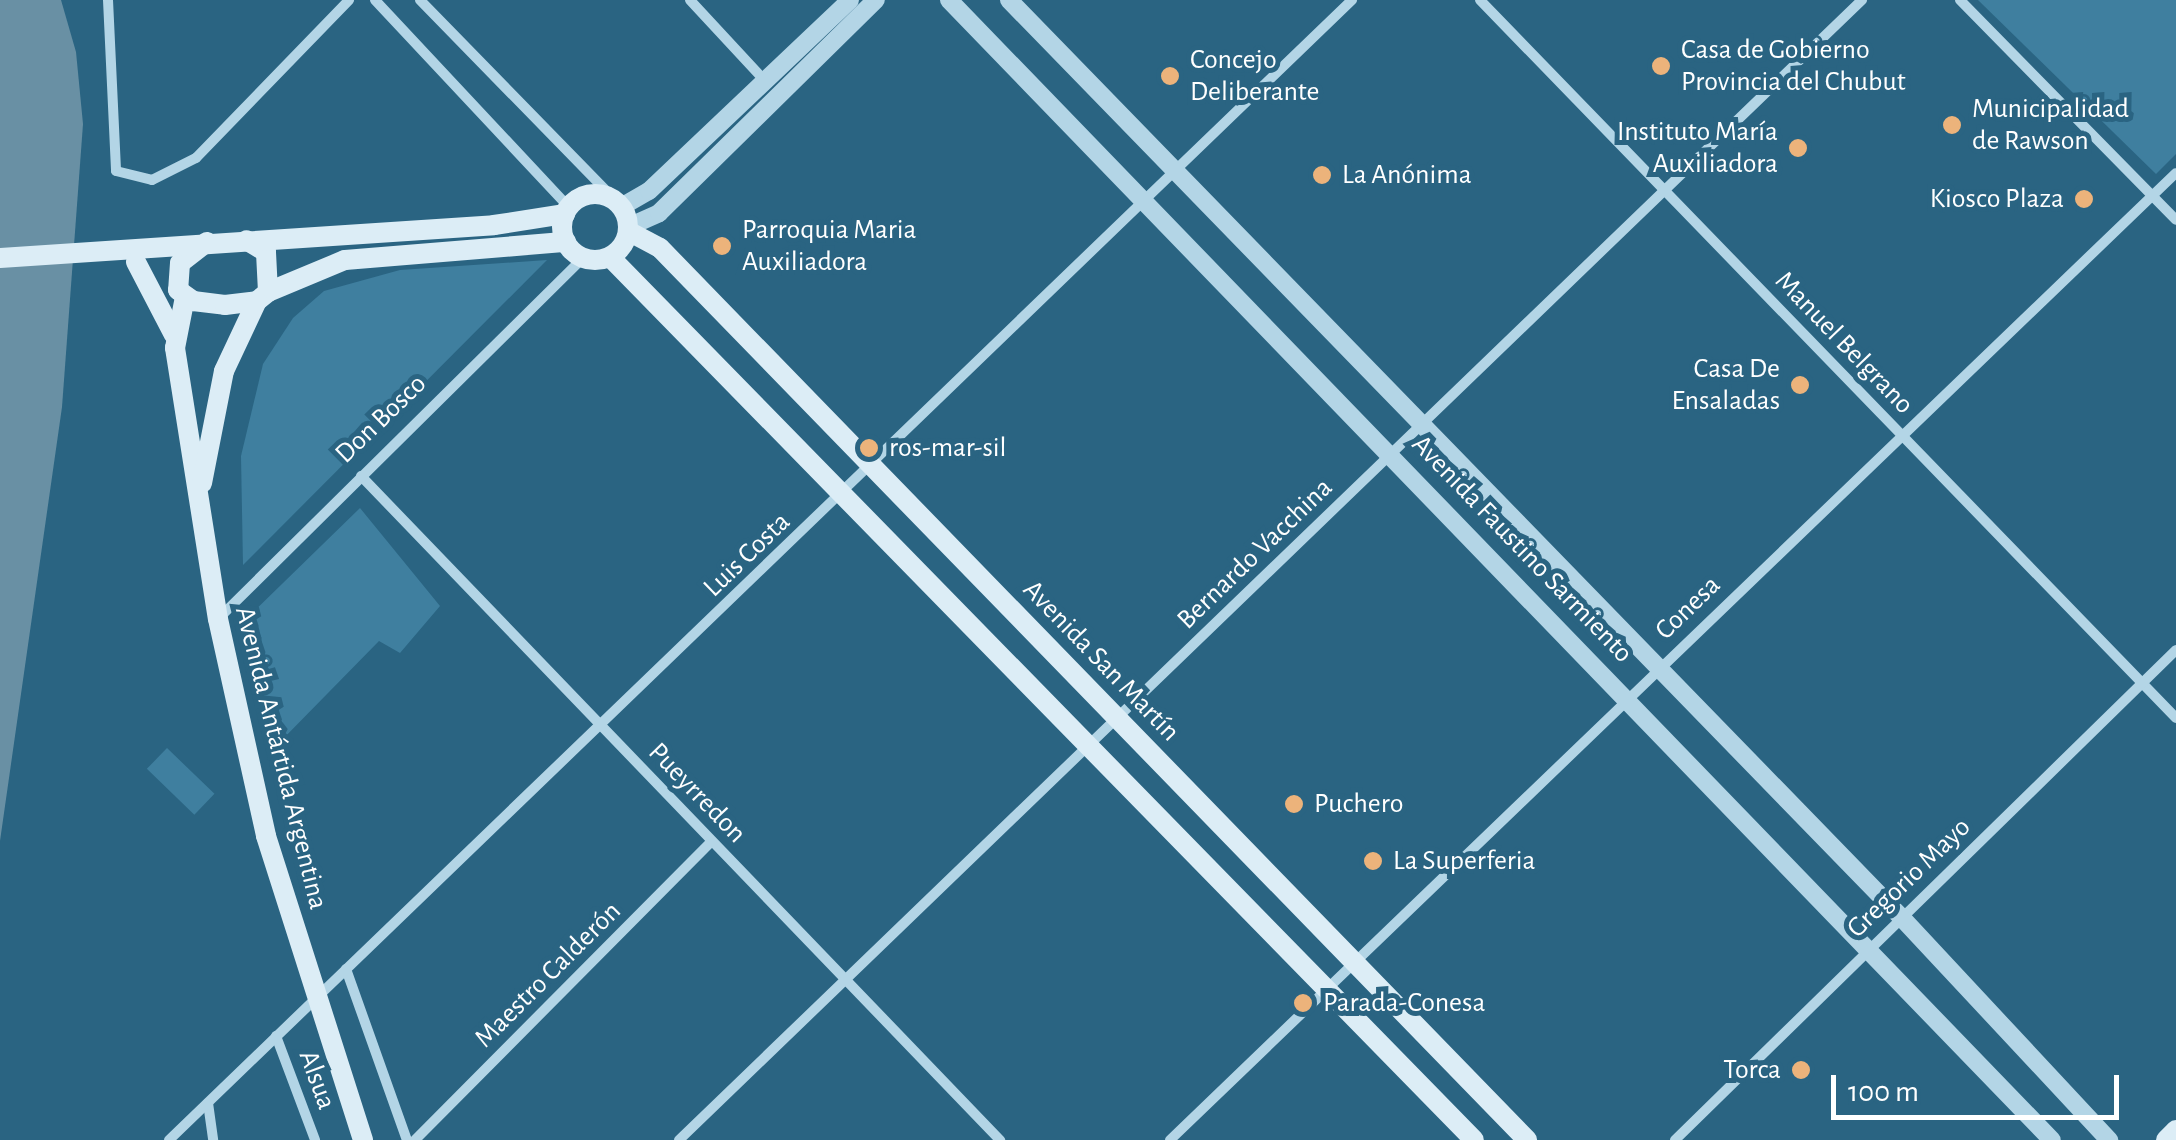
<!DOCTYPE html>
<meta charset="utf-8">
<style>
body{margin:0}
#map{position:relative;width:2176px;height:1140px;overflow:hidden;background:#2a6482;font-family:"Alegreya Sans",sans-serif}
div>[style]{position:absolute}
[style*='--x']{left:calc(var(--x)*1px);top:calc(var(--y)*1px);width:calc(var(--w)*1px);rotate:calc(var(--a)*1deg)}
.green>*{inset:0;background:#3f7f9f;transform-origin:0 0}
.water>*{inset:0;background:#6990a4}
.minor>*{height:10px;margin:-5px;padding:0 5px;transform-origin:5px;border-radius:5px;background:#b3d5e6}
.tertiary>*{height:18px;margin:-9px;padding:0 9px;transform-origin:9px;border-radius:9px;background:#b3d5e6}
.secondary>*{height:20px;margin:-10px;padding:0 10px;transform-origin:10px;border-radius:10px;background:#dcedf6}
.secondary>.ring{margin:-10px;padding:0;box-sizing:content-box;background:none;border:20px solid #dcedf6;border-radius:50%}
.dots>*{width:28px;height:28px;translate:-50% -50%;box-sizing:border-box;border:5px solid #2a6482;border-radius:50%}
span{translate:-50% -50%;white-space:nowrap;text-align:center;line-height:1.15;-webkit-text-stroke:10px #2a6482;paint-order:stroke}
.poi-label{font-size:28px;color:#fff}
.left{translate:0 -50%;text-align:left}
.right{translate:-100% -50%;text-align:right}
.street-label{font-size:28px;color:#fff}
.scale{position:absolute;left:1831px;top:1075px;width:288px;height:45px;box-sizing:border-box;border:5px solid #fff;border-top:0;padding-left:12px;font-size:30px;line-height:35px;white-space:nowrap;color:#fff;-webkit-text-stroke:8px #2a6482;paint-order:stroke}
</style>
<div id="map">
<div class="green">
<i style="clip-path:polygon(1978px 0,2176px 0,2176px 154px,2156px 174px)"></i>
<i style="clip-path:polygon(547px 260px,243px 565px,241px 456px,263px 364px,293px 318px,324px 291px,400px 270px)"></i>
<i style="clip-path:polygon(360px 508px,440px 606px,400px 653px,379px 641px,276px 746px,246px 619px)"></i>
<i style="left:167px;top:748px;width:66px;height:29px;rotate:44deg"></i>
</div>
<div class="water">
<i style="clip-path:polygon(0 0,61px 0,76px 52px,83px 124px,62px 407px,0 841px)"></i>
</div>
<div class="minor">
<i style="--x:108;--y:0;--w:171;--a:87.3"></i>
<i style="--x:116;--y:171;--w:37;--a:14"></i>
<i style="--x:152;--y:180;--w:49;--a:-26.6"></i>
<i style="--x:196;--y:158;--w:220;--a:-45.9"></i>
<i style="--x:375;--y:0;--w:284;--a:46.9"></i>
<i style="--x:420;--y:0;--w:282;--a:45.7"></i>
<i style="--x:690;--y:0;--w:110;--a:47.2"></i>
<i style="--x:1480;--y:0;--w:1000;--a:45.89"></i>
<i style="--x:1960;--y:0;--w:308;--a:45.5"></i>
<i style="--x:361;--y:476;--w:922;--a:46.1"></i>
<i style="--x:218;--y:619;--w:513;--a:-44.68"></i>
<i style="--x:346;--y:969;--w:182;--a:70.4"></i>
<i style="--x:276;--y:1036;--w:111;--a:69.4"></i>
<i style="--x:208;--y:1103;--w:37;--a:82"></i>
<i style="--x:169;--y:1140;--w:1643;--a:-43.94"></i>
<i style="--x:415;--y:1140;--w:421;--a:-45.2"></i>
<i style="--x:679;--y:1140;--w:1643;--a:-43.94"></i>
<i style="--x:1170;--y:1140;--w:1395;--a:-43.87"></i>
<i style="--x:1675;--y:1140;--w:701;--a:-44.36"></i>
</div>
<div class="tertiary">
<i style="--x:949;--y:0;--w:1586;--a:45.95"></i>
<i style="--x:1009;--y:0;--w:1281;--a:45.79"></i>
<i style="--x:1902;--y:918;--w:304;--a:47"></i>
<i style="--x:621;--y:207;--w:32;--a:-30"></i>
<i style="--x:649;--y:191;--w:277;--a:-43.5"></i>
<i style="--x:628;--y:227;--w:34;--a:-24"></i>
<i style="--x:659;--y:213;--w:304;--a:-44.5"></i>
</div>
<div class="secondary">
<i class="ring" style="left:562px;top:194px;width:46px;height:46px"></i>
<i style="--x:628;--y:231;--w:36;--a:28"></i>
<i style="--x:660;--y:248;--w:1244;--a:45.81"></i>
<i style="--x:207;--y:242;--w:34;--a:142"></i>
<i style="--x:180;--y:263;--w:27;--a:94"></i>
<i style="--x:178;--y:290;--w:19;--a:36"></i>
<i style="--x:193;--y:301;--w:32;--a:7"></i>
<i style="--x:225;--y:305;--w:32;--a:-7"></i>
<i style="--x:257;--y:301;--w:14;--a:-39"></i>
<i style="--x:268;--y:292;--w:40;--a:-92.9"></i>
<i style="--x:266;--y:252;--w:23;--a:-149"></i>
<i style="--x:610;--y:257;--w:1235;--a:45.62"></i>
<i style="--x:0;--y:258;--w:495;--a:-3.8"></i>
<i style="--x:494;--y:225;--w:72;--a:-8.8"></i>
<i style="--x:136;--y:262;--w:82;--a:62.5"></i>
<i style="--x:268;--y:292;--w:83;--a:-22.6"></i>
<i style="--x:345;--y:260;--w:222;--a:-4.7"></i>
<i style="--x:185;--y:297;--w:52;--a:101.1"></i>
<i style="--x:175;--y:348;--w:274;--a:81"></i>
<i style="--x:218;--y:619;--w:222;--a:77.5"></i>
<i style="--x:266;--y:836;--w:319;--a:72.3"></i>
<i style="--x:202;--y:483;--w:114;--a:-78.9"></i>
<i style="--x:224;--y:371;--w:77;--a:-64.8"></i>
<i style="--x:2166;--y:1140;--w:14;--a:-45"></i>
</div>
<div class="dots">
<i style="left:1661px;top:66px;background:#ecb37b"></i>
<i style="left:1170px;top:76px;background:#ecb37b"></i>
<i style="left:1952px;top:125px;background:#ecb37b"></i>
<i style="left:1798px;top:148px;background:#ecb37b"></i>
<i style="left:1322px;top:175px;background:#ecb37b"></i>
<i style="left:2084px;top:199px;background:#ecb37b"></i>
<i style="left:722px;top:246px;background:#ecb37b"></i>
<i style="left:1800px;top:385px;background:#ecb37b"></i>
<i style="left:869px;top:448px;background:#ecb37b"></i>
<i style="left:1294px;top:804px;background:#ecb37b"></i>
<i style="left:1373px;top:861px;background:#ecb37b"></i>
<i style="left:1303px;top:1003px;background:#ecb37b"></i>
<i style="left:1801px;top:1070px;background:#ecb37b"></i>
</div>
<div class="poi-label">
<span class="left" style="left:1681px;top:66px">Casa de Gobierno<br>Provincia del Chubut</span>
<span class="left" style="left:1190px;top:76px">Concejo<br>Deliberante</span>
<span class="left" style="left:1972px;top:125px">Municipalidad<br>de Rawson</span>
<span class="right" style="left:1778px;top:148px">Instituto María<br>Auxiliadora</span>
<span class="left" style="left:1342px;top:175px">La Anónima</span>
<span class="right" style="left:2064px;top:199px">Kiosco Plaza</span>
<span class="left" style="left:742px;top:246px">Parroquia Maria<br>Auxiliadora</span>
<span class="right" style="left:1780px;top:385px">Casa De<br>Ensaladas</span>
<span class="left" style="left:889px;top:448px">ros-mar-sil</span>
<span class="left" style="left:1314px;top:804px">Puchero</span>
<span class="left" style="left:1393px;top:861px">La Superferia</span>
<span class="left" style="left:1323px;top:1003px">Parada-Conesa</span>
<span class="right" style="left:1781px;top:1070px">Torca</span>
</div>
<div class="street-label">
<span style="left:1844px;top:343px;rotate:46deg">Manuel Belgrano</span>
<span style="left:381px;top:419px;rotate:-44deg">Don Bosco</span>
<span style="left:1522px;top:549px;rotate:46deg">Avenida Faustino Sarmiento</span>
<span style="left:1255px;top:554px;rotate:-44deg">Bernardo Vacchina</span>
<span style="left:747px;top:555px;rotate:-44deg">Luis Costa</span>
<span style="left:1688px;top:608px;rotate:-44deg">Conesa</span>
<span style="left:1101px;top:661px;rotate:46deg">Avenida San Martín</span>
<span style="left:281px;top:758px;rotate:76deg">Avenida Antártida Argentina</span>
<span style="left:697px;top:793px;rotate:46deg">Pueyrredon</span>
<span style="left:1909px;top:878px;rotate:-44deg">Gregorio Mayo</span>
<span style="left:548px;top:975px;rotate:-45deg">Maestro Calderón</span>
<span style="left:317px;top:1080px;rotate:70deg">Alsua</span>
</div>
<div class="scale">100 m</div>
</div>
